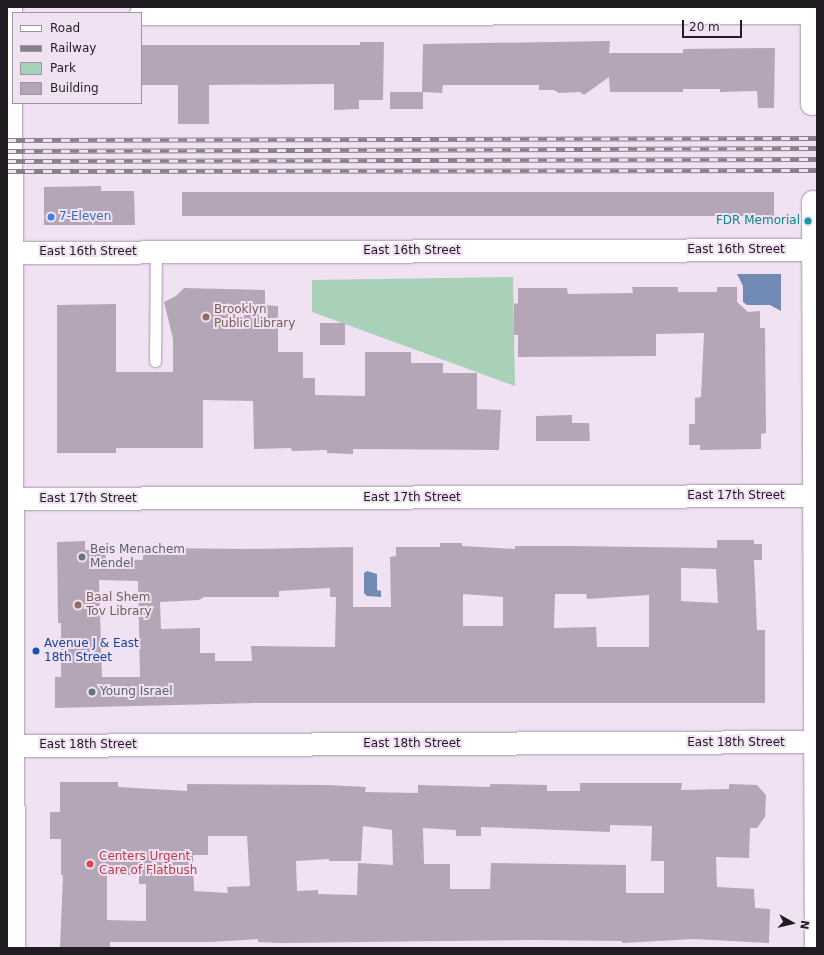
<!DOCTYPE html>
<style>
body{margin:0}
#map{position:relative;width:824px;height:955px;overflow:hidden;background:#f1e2f3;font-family:"DejaVu Sans",sans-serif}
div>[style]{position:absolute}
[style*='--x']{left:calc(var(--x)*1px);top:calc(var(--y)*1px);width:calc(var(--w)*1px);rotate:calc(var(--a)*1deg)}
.green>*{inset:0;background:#a8d1b8}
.water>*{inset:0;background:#708ab4}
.building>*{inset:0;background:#b4a6b6;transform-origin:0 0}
.roads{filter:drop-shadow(0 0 1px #a698a8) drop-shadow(0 0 1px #a698a8)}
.service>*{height:11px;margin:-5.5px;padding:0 5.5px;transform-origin:5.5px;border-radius:5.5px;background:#fff}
.minor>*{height:22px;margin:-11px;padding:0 11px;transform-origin:11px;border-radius:11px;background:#fff}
.rail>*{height:4.5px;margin-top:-2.25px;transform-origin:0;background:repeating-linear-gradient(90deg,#f1e2f3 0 9px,#897f8a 0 18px);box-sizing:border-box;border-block:1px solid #897f8a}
.dots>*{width:11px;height:11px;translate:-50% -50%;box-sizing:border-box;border:2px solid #f1e2f3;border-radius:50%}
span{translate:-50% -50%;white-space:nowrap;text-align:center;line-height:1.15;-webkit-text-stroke:4px #f1e2f3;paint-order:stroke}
.shop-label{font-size:12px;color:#366cbe}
.left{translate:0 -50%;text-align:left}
.culture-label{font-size:12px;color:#0d838f}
.right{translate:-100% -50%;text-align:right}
.street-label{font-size:12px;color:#211c22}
.education-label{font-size:12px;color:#785e54}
.worship-label{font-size:12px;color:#5b616d}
.transit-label{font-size:12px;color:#164399}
.health-label{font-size:12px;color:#be3a42}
.frame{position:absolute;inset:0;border:8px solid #211c22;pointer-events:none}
.legend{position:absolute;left:12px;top:12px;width:130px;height:92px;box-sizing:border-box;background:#f1e2f3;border:1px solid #9e939f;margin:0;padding:5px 7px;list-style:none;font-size:12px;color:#211c22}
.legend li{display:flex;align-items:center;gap:8px;height:20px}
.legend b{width:20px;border:1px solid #9e939f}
.north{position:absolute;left:772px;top:903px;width:40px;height:40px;-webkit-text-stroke:3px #f1e2f3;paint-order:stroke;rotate:98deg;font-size:11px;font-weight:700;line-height:16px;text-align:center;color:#211c22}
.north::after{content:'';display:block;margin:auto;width:14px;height:18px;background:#211c22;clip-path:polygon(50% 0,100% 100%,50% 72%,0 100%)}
.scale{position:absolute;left:682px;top:20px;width:60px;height:18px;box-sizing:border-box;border:2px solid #211c22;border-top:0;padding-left:5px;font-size:12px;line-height:14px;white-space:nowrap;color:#211c22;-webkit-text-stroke:3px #f1e2f3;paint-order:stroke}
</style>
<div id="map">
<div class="green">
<i style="clip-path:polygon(513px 277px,515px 386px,312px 312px,312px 280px)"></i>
</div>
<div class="water">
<i style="clip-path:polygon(737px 274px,781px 274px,781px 311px,770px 305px,747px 305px,743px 302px,743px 286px)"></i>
<i style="clip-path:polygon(367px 571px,377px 574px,377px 590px,381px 591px,381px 597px,367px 596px,364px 593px,364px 573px)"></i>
</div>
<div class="building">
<i style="clip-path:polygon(610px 41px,609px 53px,683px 53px,683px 49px,775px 48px,774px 108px,758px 108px,757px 91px,720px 92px,720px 89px,683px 89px,683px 92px,610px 92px,609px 77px,584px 95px,580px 92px,559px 93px,554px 90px,539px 90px,539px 85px,443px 85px,442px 93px,423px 92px,423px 109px,390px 109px,390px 92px,422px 92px,423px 44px)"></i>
<i style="clip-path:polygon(360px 42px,384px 42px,383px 100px,359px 100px,359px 109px,334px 110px,334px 84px,209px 85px,209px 124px,178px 124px,178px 85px,141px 85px,141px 45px,360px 45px)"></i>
<i style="clip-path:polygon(101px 186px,101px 191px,134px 191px,135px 225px,44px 225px,44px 187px)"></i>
<i style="left:774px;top:192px;width:24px;height:592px;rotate:90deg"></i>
<i style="clip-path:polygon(632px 287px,678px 287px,678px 292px,717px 292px,717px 287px,737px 287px,737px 302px,748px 312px,760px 311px,760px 328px,765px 328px,766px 433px,761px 434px,761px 449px,700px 450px,700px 445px,689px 445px,689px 424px,695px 424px,695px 398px,701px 397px,704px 333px,656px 334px,656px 356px,518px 357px,518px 335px,514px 335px,514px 303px,518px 304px,518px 288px,567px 288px,568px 294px,633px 293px)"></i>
<i style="clip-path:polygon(184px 288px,265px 290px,265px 305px,278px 306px,278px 352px,303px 352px,303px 378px,315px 378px,315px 395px,365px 396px,365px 352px,411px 352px,411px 363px,443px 363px,443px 373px,477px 373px,477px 409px,501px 410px,499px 450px,353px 449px,353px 454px,327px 453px,327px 450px,292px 451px,291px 448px,254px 449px,253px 401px,203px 400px,203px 448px,116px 448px,116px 453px,57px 453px,57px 305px,116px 304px,116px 372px,173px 372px,173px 339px,164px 302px,176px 296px)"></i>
<i style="left:320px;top:323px;width:25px;height:22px"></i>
<i style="clip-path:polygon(572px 415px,572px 423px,589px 423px,590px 441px,536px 441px,536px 416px)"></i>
<i style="clip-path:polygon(evenodd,717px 540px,754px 540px,754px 544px,762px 544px,762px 560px,754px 560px,757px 630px,765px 630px,765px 703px,256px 703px,55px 708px,55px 677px,61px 677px,61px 623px,58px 623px,57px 542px,85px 541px,85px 550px,105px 549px,106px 559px,143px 560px,143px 545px,160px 545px,160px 548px,249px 549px,353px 547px,353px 607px,391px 607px,390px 557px,396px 556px,396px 547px,440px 547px,440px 543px,462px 543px,462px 546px,515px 549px,515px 546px,572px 546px,717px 548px,717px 540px,681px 568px,716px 569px,718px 603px,681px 601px,681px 568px,717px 540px,99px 580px,138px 581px,140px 677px,102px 677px,99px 580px,717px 540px,330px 588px,330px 597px,336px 597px,335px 647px,251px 646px,252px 661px,215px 661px,215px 653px,200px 653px,200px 628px,161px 629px,160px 602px,199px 600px,204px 597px,279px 597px,279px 591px,330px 588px,717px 540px,463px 594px,503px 597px,503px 626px,463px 626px,463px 594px,717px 540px,555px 594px,586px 594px,587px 599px,649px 595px,649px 647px,597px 647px,596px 627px,554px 628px,555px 594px)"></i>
<i style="clip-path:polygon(evenodd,60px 782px,118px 782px,118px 787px,187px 791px,187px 784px,328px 785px,366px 787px,365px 792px,418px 793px,418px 785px,490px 787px,490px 784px,547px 785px,547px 791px,580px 791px,580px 783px,682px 783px,681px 790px,729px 789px,729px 784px,757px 785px,766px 795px,765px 817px,757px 828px,750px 828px,749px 858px,716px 857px,717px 887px,754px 889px,755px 908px,770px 909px,769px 943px,694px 939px,622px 943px,622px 941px,535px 940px,280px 943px,258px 942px,258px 939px,211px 942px,110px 942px,110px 948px,60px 948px,63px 875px,61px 875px,61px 839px,50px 839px,50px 812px,60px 812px,60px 782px,610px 825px,652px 826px,651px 861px,664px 861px,664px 893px,626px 893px,626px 865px,491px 863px,490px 889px,450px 889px,450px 864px,424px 864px,423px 828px,456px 830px,456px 836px,481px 836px,481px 827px,610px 832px,610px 825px,60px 782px,363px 826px,392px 830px,393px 865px,358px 863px,357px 895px,318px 894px,318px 890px,297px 891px,296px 861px,329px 859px,329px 861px,361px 861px,363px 826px,60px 782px,208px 836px,247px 836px,250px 886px,227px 887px,228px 893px,194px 891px,193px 855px,208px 855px,208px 836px,60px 782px,107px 875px,139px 875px,139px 884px,146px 884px,146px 921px,107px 920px,107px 875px)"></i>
</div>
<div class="roads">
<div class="service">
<i style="--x:155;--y:361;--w:109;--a:-89.5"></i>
</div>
<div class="minor">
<i style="--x:11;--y:7;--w:941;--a:89.82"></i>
<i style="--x:812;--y:7;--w:97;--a:90"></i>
<i style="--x:141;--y:14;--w:676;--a:-0.08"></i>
<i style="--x:813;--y:202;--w:746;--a:89.77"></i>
<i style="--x:7;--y:253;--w:810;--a:-0.21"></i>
<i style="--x:7;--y:499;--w:810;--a:-0.21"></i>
<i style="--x:7;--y:746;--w:810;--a:-0.28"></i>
</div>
</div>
<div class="rail">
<i style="--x:7;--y:140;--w:810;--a:-0.14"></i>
<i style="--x:7;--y:151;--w:810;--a:-0.21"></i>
<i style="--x:7;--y:161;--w:810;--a:-0.14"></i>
<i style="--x:7;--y:171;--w:810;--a:-0.07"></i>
</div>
<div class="dots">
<i style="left:51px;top:217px;background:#3f7fe0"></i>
<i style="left:808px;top:221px;background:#0f9aa8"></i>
<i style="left:206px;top:317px;background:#8d6e63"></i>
<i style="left:82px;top:557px;background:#6b7280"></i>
<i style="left:78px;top:605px;background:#8d6e63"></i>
<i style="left:36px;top:651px;background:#1a4fb4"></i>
<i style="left:92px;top:692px;background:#6b7280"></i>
<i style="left:90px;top:864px;background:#e0444e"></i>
</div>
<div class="shop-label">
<span class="left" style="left:59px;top:217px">7-Eleven</span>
</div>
<div class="culture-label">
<span class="right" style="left:800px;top:221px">FDR Memorial</span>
</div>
<div class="street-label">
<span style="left:736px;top:250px">East 16th Street</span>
<span style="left:412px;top:251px">East 16th Street</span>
<span style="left:88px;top:252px">East 16th Street</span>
<span style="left:736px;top:496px">East 17th Street</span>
<span style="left:412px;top:498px">East 17th Street</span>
<span style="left:88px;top:499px">East 17th Street</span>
<span style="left:736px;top:743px">East 18th Street</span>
<span style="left:412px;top:744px">East 18th Street</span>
<span style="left:88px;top:745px">East 18th Street</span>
</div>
<div class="education-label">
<span class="left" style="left:214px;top:317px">Brooklyn<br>Public Library</span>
<span class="left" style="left:86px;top:605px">Baal Shem<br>Tov Library</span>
</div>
<div class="worship-label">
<span class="left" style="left:90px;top:557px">Beis Menachem<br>Mendel</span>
<span class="left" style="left:100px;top:692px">Young Israel</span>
</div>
<div class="transit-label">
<span class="left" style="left:44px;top:651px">Avenue J &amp; East<br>18th Street</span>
</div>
<div class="health-label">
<span class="left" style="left:99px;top:864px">Centers Urgent<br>Care of Flatbush</span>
</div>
<div class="frame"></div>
<ul class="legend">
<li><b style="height:5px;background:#fff"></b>Road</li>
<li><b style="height:5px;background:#897f8a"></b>Railway</li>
<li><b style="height:11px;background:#a8d1b8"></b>Park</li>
<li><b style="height:11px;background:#b4a6b6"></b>Building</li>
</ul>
<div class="north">N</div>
<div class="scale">20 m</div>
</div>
